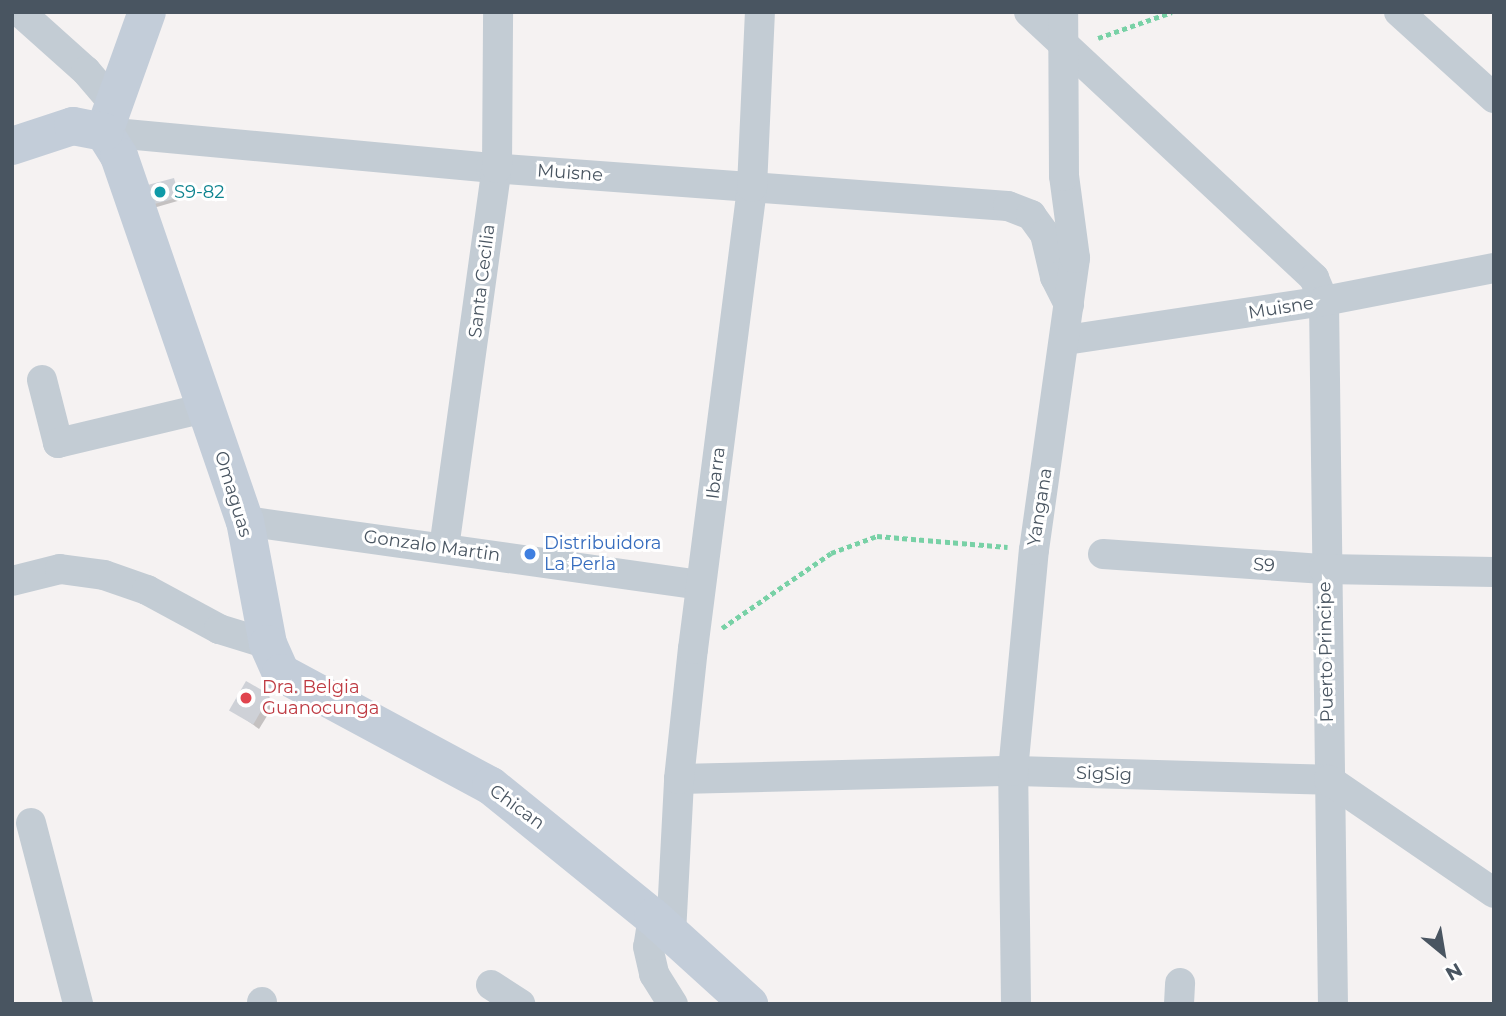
<!DOCTYPE html>
<style>
body{margin:0}
#map{position:relative;width:1506px;height:1016px;overflow:hidden;background:#f5f2f2;font-family:Montserrat,sans-serif}
div>[style]{position:absolute}
[style*='--x']{left:calc(var(--x)*1px);top:calc(var(--y)*1px);width:calc(var(--w)*1px);rotate:calc(var(--a)*1deg)}
.shadow>*{inset:0;background:#0003}
.building>*{inset:0;background:#ced1d7;transform-origin:0 0}
.path>*{height:4.5px;margin-top:-2.25px;transform-origin:0;background:repeating-linear-gradient(90deg,#78d1a6 0 5px,transparent 0 8.5px)}
.street>*{height:30px;margin:-15px;padding:0 15px;transform-origin:15px;border-radius:15px;background:#c3ccd4}
.secondary>*{height:38px;margin:-19px;padding:0 19px;transform-origin:19px;border-radius:19px;background:#c3cdd9}
.dots>*{width:19px;height:19px;translate:-50% -50%;box-sizing:border-box;border:4px solid #fff;border-radius:50%}
span{translate:-50% -50%;white-space:nowrap;text-align:center;line-height:1.15;-webkit-text-stroke:6px #fff;paint-order:stroke}
.street-label{font-size:18px;color:#495561}
.culture-label{font-size:18px;color:#0d838f}
.left{translate:0 -50%;text-align:left}
.shop-label{font-size:18px;color:#366cbe}
.health-label{font-size:18px;color:#be3a42}
.frame{position:absolute;inset:0;border:14px solid #495561;pointer-events:none}
.north{position:absolute;left:1408px;top:918px;width:70px;height:70px;-webkit-text-stroke:5px #fff;paint-order:stroke;rotate:150deg;font-size:19px;font-weight:700;line-height:28px;text-align:center;color:#495561}
.north::after{content:'';display:block;margin:auto;width:24px;height:32px;background:#495561;clip-path:polygon(50% 0,100% 100%,50% 72%,0 100%)}
</style>
<div id="map">
<div class="shadow">
<i style="clip-path:polygon(173px 180px,181px 200px,150px 209px)"></i>
<i style="clip-path:polygon(268px 696px,275px 703px,259px 729px,231px 709px)"></i>
</div>
<div class="building">
<i style="left:174px;top:178px;width:20px;height:35px;rotate:75deg"></i>
<i style="left:246px;top:681px;width:28px;height:34px;rotate:30deg"></i>
</div>
<div class="path">
<i style="--x:1098;--y:38;--w:78;--a:-19.4"></i>
<i style="--x:722;--y:628;--w:132;--a:-34.5"></i>
<i style="--x:831;--y:553;--w:49;--a:-20.3"></i>
<i style="--x:877;--y:536;--w:131;--a:4.8"></i>
</div>
<div class="street">
<i style="--x:20;--y:12;--w:89;--a:41.8"></i>
<i style="--x:86;--y:71;--w:45;--a:49.5"></i>
<i style="--x:1029;--y:12;--w:390;--a:43"></i>
<i style="--x:1314;--y:278;--w:25;--a:67"></i>
<i style="--x:1324;--y:301;--w:703;--a:89.27"></i>
<i style="--x:1399;--y:12;--w:128;--a:42.2"></i>
<i style="--x:104;--y:132;--w:389;--a:5.3"></i>
<i style="--x:491;--y:168;--w:518;--a:4.2"></i>
<i style="--x:1008;--y:206;--w:25;--a:21"></i>
<i style="--x:1031;--y:215;--w:24;--a:54"></i>
<i style="--x:1045;--y:234;--w:44;--a:76.9"></i>
<i style="--x:1055;--y:277;--w:31;--a:63"></i>
<i style="--x:1066;--y:340;--w:261;--a:-8.6"></i>
<i style="--x:1324;--y:301;--w:173;--a:-11"></i>
<i style="--x:42;--y:380;--w:65;--a:75.7"></i>
<i style="--x:58;--y:443;--w:151;--a:-13.4"></i>
<i style="--x:245;--y:521;--w:460;--a:8"></i>
<i style="--x:444;--y:548;--w:384;--a:-82.1"></i>
<i style="--x:497;--y:168;--w:156;--a:-89.6"></i>
<i style="--x:1103;--y:554;--w:222;--a:3.9"></i>
<i style="--x:1324;--y:569;--w:170;--a:1"></i>
<i style="--x:12;--y:581;--w:49;--a:-14"></i>
<i style="--x:60;--y:569;--w:44;--a:7.8"></i>
<i style="--x:104;--y:575;--w:46;--a:19.2"></i>
<i style="--x:147;--y:590;--w:82;--a:28.4"></i>
<i style="--x:219;--y:629;--w:51;--a:17"></i>
<i style="--x:679;--y:779;--w:334;--a:-1.4"></i>
<i style="--x:1013;--y:771;--w:316;--a:1.6"></i>
<i style="--x:1329;--y:780;--w:200;--a:34.4"></i>
<i style="--x:31;--y:823;--w:187;--a:75.4"></i>
<i style="--x:653;--y:917;--w:30;--a:99"></i>
<i style="--x:648;--y:947;--w:28;--a:77"></i>
<i style="--x:654;--y:974;--w:36;--a:58"></i>
<i style="--x:671;--y:934;--w:155;--a:-87"></i>
<i style="--x:679;--y:779;--w:131;--a:-83.9"></i>
<i style="--x:693;--y:649;--w:466;--a:-82.7"></i>
<i style="--x:752;--y:187;--w:175;--a:-87.4"></i>
<i style="--x:491;--y:985;--w:35;--a:33"></i>
<i style="--x:262;--y:1002;--w:2;--a:90"></i>
<i style="--x:1016;--y:1004;--w:233;--a:-90.7"></i>
<i style="--x:1013;--y:771;--w:222;--a:-84.6"></i>
<i style="--x:1034;--y:550;--w:295;--a:-82"></i>
<i style="--x:1075;--y:258;--w:83;--a:-97.6"></i>
<i style="--x:1064;--y:176;--w:164;--a:-90.3"></i>
<i style="--x:1179;--y:1004;--w:21;--a:-87"></i>
</div>
<div class="secondary">
<i style="--x:104;--y:132;--w:28;--a:58"></i>
<i style="--x:119;--y:156;--w:386;--a:71"></i>
<i style="--x:245;--y:521;--w:125;--a:79.4"></i>
<i style="--x:268;--y:644;--w:32;--a:66"></i>
<i style="--x:281;--y:673;--w:238;--a:28.3"></i>
<i style="--x:491;--y:786;--w:208;--a:39"></i>
<i style="--x:653;--y:917;--w:130;--a:42.2"></i>
<i style="--x:104;--y:132;--w:127;--a:-70.3"></i>
<i style="--x:12;--y:146;--w:64;--a:-18.2"></i>
<i style="--x:73;--y:126;--w:32;--a:11"></i>
</div>
<div class="dots">
<i style="left:160px;top:192px;background:#0f9aa8"></i>
<i style="left:530px;top:554px;background:#3f7fe0"></i>
<i style="left:246px;top:698px;background:#e0444e"></i>
</div>
<div class="street-label">
<span style="left:570px;top:173px;rotate:4deg">Muisne</span>
<span style="left:482px;top:281px;rotate:-83deg">Santa Cecilia</span>
<span style="left:1281px;top:308px;rotate:-9deg">Muisne</span>
<span style="left:716px;top:473px;rotate:-83deg">Ibarra</span>
<span style="left:233px;top:494px;rotate:73deg">Omaguas</span>
<span style="left:1040px;top:507px;rotate:-81deg">Yangana</span>
<span style="left:432px;top:546px;rotate:8deg">Gonzalo Martin</span>
<span style="left:1264px;top:565px;rotate:4deg">S9</span>
<span style="left:1326px;top:652px;rotate:-91deg">Puerto Principe</span>
<span style="left:1104px;top:774px;rotate:2deg">SigSig</span>
<span style="left:517px;top:807px;rotate:36deg">Chican</span>
</div>
<div class="culture-label">
<span class="left" style="left:174px;top:192px">S9-82</span>
</div>
<div class="shop-label">
<span class="left" style="left:544px;top:554px">Distribuidora<br>La Perla</span>
</div>
<div class="health-label">
<span class="left" style="left:262px;top:698px">Dra. Belgia<br>Guanocunga</span>
</div>
<div class="frame"></div>
<div class="north">N</div>
</div>
